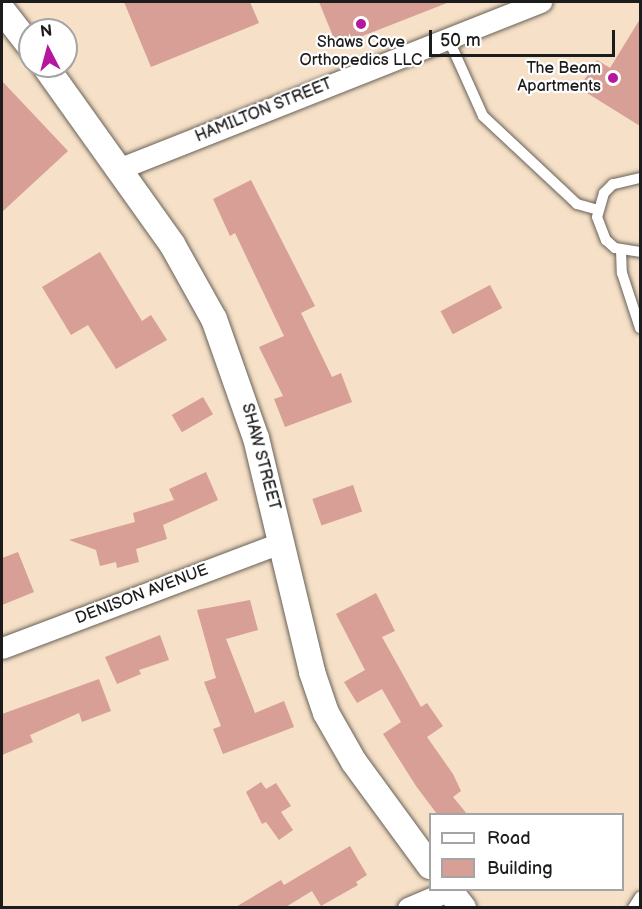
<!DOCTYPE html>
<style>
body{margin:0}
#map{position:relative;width:642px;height:909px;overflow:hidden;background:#f6e0c7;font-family:"Balsamiq Sans",sans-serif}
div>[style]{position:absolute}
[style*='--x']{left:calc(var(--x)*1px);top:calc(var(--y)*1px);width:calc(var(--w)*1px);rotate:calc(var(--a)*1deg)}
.building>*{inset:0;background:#d79f95;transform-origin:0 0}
.roads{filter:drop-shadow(0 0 2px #686158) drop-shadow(0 0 2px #686158)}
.service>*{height:10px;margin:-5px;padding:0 5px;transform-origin:5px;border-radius:5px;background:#fff}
.minor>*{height:21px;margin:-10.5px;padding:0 10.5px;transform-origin:10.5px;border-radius:10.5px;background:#fff}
.tertiary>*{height:26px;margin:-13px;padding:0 13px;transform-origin:13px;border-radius:13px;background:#fff}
.dots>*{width:16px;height:16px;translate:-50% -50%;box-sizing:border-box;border:3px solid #fff;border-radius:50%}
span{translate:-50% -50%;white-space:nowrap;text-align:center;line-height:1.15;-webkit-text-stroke:4.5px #fff;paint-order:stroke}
.poi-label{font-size:16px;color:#1c1c1c}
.right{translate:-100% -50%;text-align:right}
.street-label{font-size:16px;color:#1c1c1c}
.frame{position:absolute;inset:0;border:3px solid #1c1c1c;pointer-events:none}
.legend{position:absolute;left:429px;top:813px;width:195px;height:78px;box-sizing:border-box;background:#fff;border:2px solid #a4a4a4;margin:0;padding:8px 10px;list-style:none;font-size:18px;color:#1c1c1c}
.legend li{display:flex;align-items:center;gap:12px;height:30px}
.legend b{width:30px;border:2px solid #a4a4a4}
.north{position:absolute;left:18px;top:18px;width:60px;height:60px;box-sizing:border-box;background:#fff;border:2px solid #a4a4a4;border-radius:50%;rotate:354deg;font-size:16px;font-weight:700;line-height:24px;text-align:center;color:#1c1c1c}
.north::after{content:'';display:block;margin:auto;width:21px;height:27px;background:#b5179e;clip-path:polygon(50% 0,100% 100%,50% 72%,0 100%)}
.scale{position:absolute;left:429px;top:30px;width:186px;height:27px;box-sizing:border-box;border:3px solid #1c1c1c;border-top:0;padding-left:8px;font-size:18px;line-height:21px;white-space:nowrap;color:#1c1c1c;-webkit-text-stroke:4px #fff;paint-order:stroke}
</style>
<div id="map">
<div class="building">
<i style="clip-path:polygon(124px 2px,250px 2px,259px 23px,151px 67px)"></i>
<i style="clip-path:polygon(319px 2px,447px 2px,447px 3px,337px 46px)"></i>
<i style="clip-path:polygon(640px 19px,640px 126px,579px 88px,597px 60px,610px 68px)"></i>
<i style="clip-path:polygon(2px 81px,68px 151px,2px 212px)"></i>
<i style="clip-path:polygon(251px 180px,315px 306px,301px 313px,332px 377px,341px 373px,352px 402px,285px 427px,274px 399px,283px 396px,259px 347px,284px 336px,235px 233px,230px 236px,213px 199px)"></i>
<i style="clip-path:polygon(100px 252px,142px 321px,151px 315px,167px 340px,116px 369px,88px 325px,71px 335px,42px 287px)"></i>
<i style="left:490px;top:285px;width:26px;height:56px;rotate:62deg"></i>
<i style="left:203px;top:397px;width:20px;height:36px;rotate:60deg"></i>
<i style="clip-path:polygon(206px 472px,218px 500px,163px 525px,167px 539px,136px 549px,139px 562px,117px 568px,116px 562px,100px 566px,96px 550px,69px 540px,135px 522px,133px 513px,174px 500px,169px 489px)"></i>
<i style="left:353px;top:485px;width:28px;height:43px;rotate:71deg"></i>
<i style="clip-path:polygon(18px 552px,34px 592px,2px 605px,2px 558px)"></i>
<i style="clip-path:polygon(376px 593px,395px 631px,382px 637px,421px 707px,427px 703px,443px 726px,427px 737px,453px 774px,461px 791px,453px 797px,467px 814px,437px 814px,416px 786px,383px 734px,401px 722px,382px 689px,357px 703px,344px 682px,365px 670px,336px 614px)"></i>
<i style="clip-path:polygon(250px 600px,258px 630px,226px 639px,255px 713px,284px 701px,294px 727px,223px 754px,213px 729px,221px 726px,204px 682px,216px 678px,197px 610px)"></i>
<i style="clip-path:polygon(160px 635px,169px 660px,139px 670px,141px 674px,117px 684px,105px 657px)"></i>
<i style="clip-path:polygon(99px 679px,111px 711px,82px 722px,79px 713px,30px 735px,33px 742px,2px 755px,2px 714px)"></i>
<i style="clip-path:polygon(261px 782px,266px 789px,276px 783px,291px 806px,281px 812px,293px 830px,279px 840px,266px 822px,262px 824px,246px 792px)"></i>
<i style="clip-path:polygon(350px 846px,367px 875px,356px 882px,358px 885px,321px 906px,312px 891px,284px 908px,234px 908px,281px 880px,284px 885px)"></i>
</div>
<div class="roads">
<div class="service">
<i style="--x:448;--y:38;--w:85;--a:65.8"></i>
<i style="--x:483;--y:116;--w:129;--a:43.1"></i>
<i style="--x:577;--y:204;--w:22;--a:16"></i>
<i style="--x:640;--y:178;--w:28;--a:167"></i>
<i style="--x:613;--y:184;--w:13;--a:135"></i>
<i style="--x:604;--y:193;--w:25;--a:106"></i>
<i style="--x:597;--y:217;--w:25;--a:69"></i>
<i style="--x:606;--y:240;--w:12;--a:42"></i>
<i style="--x:615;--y:248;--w:25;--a:9"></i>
<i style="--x:621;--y:250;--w:23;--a:88"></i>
<i style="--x:622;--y:273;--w:58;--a:71.9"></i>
<i style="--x:633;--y:908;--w:13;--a:-58"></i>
</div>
<div class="minor">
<i style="--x:121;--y:168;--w:452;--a:-21.6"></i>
<i style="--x:2;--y:648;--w:299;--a:-20.7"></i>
<i style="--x:408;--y:908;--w:46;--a:-23.2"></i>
</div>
<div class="tertiary">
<i style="--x:2;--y:10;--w:46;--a:52.1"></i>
<i style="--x:45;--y:66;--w:219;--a:54.5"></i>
<i style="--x:172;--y:244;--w:86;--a:60.8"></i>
<i style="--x:214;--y:319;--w:126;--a:70.6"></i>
<i style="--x:256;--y:438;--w:241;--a:76.5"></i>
<i style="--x:312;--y:672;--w:43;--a:71.1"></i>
<i style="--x:326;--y:713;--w:56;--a:60.3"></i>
<i style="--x:354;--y:762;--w:129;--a:53.8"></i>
<i style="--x:449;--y:890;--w:23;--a:52"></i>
</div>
</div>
<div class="dots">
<i style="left:361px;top:24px;background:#b5179e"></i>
<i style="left:613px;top:78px;background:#b5179e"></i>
</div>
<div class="poi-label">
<span style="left:361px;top:52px">Shaws Cove<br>Orthopedics LLC</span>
<span class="right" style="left:601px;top:78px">The Beam<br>Apartments</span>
</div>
<div class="street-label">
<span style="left:264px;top:111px;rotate:-22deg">HAMILTON STREET</span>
<span style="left:260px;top:457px;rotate:75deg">SHAW STREET</span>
<span style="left:142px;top:595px;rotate:-21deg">DENISON AVENUE</span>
</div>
<div class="frame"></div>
<ul class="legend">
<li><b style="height:8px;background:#fff"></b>Road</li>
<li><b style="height:16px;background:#d79f95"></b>Building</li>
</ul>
<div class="north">N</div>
<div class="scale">50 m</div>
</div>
